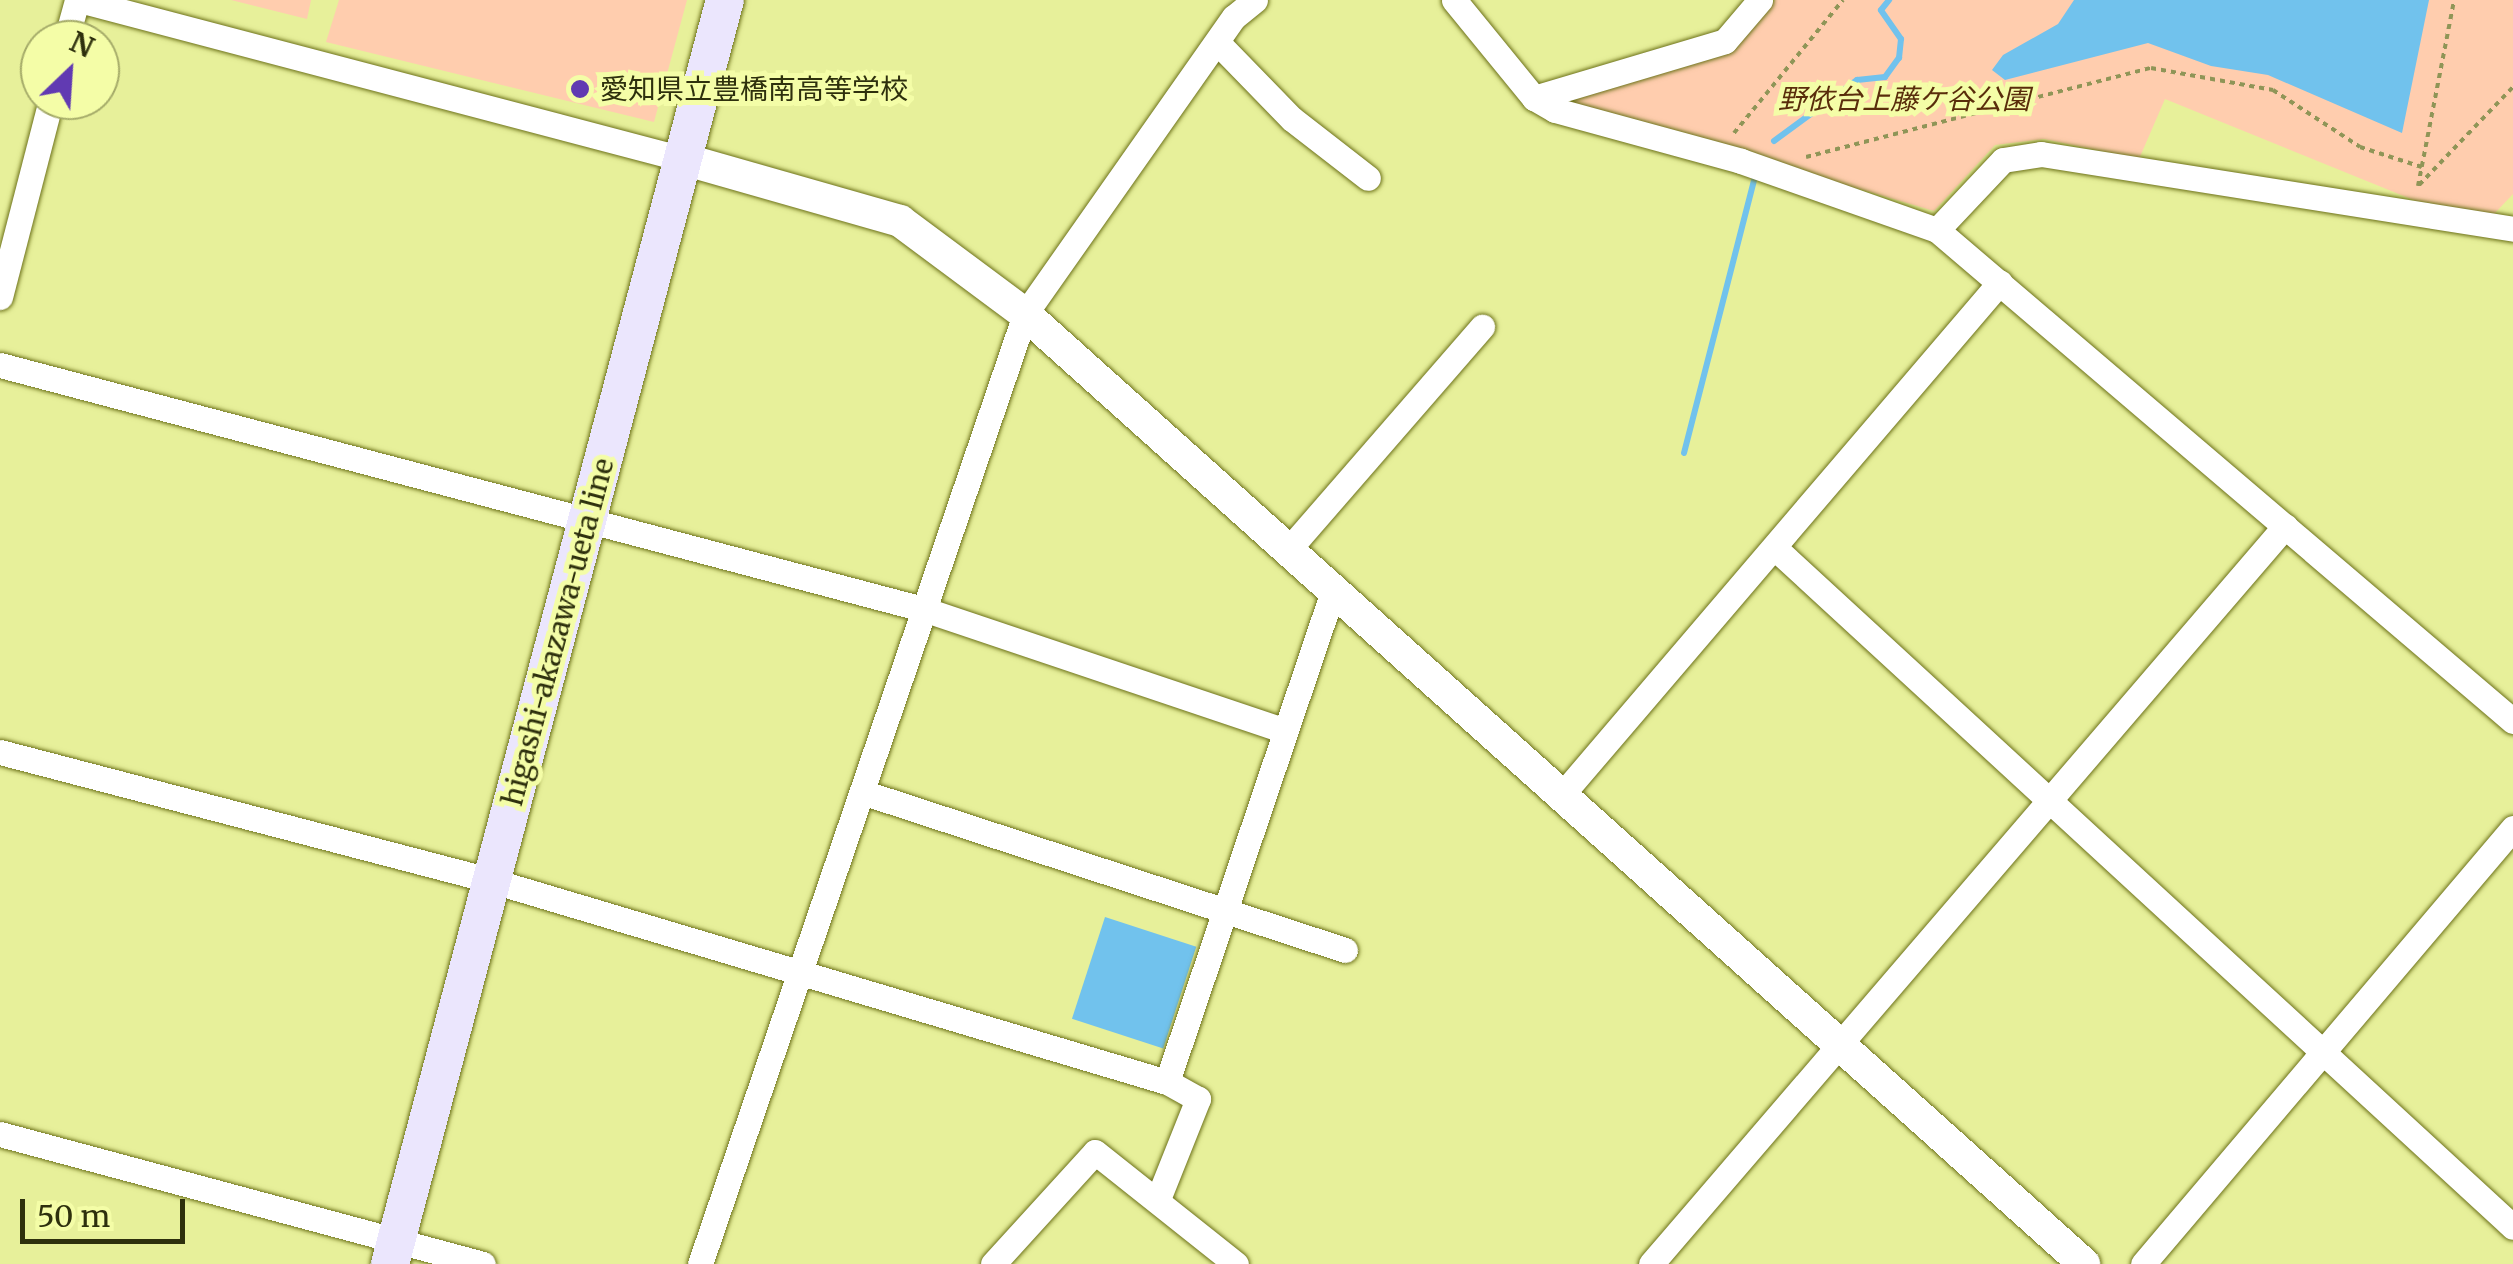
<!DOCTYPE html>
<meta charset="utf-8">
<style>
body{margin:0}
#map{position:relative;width:2513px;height:1264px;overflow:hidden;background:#e7f09a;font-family:Merriweather,"Noto Sans JP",serif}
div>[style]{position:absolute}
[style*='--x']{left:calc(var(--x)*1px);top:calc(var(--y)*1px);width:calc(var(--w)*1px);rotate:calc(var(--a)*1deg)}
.green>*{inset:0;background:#ffcdae}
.water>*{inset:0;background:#71c2ed;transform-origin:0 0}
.stream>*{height:6px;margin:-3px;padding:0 3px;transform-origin:3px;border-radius:3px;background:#71c2ed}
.path>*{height:4px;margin-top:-2px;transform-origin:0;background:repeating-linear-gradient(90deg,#8f9557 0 5px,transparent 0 10px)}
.roads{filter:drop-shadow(0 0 2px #6d721a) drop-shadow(0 0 2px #6d721a)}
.minor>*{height:25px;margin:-12.5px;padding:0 12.5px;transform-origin:12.5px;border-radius:12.5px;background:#fff}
.tertiary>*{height:32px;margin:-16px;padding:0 16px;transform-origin:16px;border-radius:16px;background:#fff}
.secondary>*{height:38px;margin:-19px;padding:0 19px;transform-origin:19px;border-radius:19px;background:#ebe6fd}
.dots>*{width:28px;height:28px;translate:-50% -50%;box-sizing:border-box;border:5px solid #f4fda7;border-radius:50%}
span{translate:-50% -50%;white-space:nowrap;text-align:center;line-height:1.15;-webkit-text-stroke:10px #f4fda7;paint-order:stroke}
.poi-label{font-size:28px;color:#2e300d}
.left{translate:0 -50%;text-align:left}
.park-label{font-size:28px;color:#592d0b;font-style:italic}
.street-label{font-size:28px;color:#2e300d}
.north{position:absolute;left:20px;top:20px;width:100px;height:100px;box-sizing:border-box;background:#f4fda7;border:2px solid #a5ab69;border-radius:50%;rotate:25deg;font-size:28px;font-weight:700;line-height:40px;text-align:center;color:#2e300d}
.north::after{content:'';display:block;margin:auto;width:35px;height:45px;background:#613ab2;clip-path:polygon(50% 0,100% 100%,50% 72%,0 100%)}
.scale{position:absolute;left:20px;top:1199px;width:165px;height:45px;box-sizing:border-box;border:5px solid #2e300d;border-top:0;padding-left:12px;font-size:30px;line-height:35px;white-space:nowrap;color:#2e300d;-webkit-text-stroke:8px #f4fda7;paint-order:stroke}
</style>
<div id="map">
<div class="green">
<i style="clip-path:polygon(231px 0,311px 0,307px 19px)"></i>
<i style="clip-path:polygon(339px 0,687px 0,654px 122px,326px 42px)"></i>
<i style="clip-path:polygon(1775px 0,2513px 0,2513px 194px,2494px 214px,2416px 201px,2165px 99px,2139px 159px,2044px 139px,1995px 145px,1934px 211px,1554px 99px,1737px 45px)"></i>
</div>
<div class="water">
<i style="clip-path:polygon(2074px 0,2429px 0,2402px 133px,2268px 75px,2211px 66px,2148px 43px,2005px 80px,1992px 70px,2003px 55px,2058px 24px)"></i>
<i style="left:1105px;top:917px;width:96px;height:107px;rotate:18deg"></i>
</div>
<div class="stream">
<i style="--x:1774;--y:141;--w:103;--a:-36.3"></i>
<i style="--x:1857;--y:80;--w:28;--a:-6"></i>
<i style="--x:1885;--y:77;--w:24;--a:-54"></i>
<i style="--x:1899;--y:58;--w:19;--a:-84"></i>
<i style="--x:1901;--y:39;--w:35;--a:-125"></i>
<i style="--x:1881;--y:10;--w:13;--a:-51"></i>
<i style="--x:1684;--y:453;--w:285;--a:-75.6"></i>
</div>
<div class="path">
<i style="--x:1734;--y:133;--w:172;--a:-50.7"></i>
<i style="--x:1806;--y:157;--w:356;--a:-14.5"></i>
<i style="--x:2151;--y:68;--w:124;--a:10.2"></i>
<i style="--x:2273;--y:90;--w:104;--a:33.2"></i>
<i style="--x:2360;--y:147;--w:65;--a:17.9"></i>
<i style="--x:2419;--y:185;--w:136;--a:-46.2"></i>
<i style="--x:2418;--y:186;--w:189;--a:-79"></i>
</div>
<div class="roads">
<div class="minor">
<i style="--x:79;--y:0;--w:625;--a:14.75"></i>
<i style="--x:1454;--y:0;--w:127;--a:50.8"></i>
<i style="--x:1534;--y:98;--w:24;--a:30"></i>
<i style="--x:1555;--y:110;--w:193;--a:15.3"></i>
<i style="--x:1741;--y:161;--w:208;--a:19.4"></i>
<i style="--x:1937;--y:230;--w:757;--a:40.45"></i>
<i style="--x:66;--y:40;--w:41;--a:-74.6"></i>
<i style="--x:1217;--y:42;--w:107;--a:45.8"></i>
<i style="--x:1292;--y:119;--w:96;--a:37.8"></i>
<i style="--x:1534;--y:98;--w:199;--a:-16.6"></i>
<i style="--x:1725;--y:41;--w:54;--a:-49.5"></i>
<i style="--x:1937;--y:230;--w:96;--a:-46.7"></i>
<i style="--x:2003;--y:160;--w:38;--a:-9"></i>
<i style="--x:2041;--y:154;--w:478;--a:9"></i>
<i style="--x:0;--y:297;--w:203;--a:-75.5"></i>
<i style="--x:0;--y:365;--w:955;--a:14.81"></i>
<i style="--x:923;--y:609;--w:380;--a:18.6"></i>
<i style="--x:1776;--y:549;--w:1001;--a:42.61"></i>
<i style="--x:1288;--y:550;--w:296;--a:-49"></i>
<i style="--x:0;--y:752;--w:510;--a:14.66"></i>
<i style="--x:493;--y:881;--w:703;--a:16.61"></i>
<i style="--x:1167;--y:1082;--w:518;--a:-71.32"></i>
<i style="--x:865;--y:793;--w:505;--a:18.11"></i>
<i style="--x:1560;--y:797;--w:677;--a:-49.49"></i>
<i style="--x:0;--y:1134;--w:500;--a:15.06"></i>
<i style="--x:1158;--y:1199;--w:108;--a:-68.2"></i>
<i style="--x:1198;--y:1099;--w:35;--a:-151"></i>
<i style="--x:700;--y:1264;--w:1004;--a:-71.11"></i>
<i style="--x:1025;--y:314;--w:363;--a:-54.9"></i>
<i style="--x:1234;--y:17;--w:27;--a:-39"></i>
<i style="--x:993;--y:1264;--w:151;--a:-47.7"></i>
<i style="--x:1095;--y:1152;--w:180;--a:38.5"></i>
<i style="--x:1651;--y:1264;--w:973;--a:-49.33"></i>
<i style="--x:2143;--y:1264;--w:572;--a:-49.68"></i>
</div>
<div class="tertiary">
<i style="--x:683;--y:159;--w:226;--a:15.9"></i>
<i style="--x:900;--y:221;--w:156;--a:36.6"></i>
<i style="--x:1025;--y:314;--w:1423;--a:41.89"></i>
</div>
<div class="secondary">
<i style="--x:390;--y:1264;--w:1308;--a:-75.16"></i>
</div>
</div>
<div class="dots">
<i style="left:580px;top:89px;background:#613ab2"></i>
</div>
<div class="poi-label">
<span class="left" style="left:600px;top:89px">愛知県立豊橋南高等学校</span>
</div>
<div class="park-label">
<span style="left:1904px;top:99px">野依台上藤ケ谷公園</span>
</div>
<div class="street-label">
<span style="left:558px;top:632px;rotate:-75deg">higashi-akazawa-ueta line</span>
</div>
<div class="north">N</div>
<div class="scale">50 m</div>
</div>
